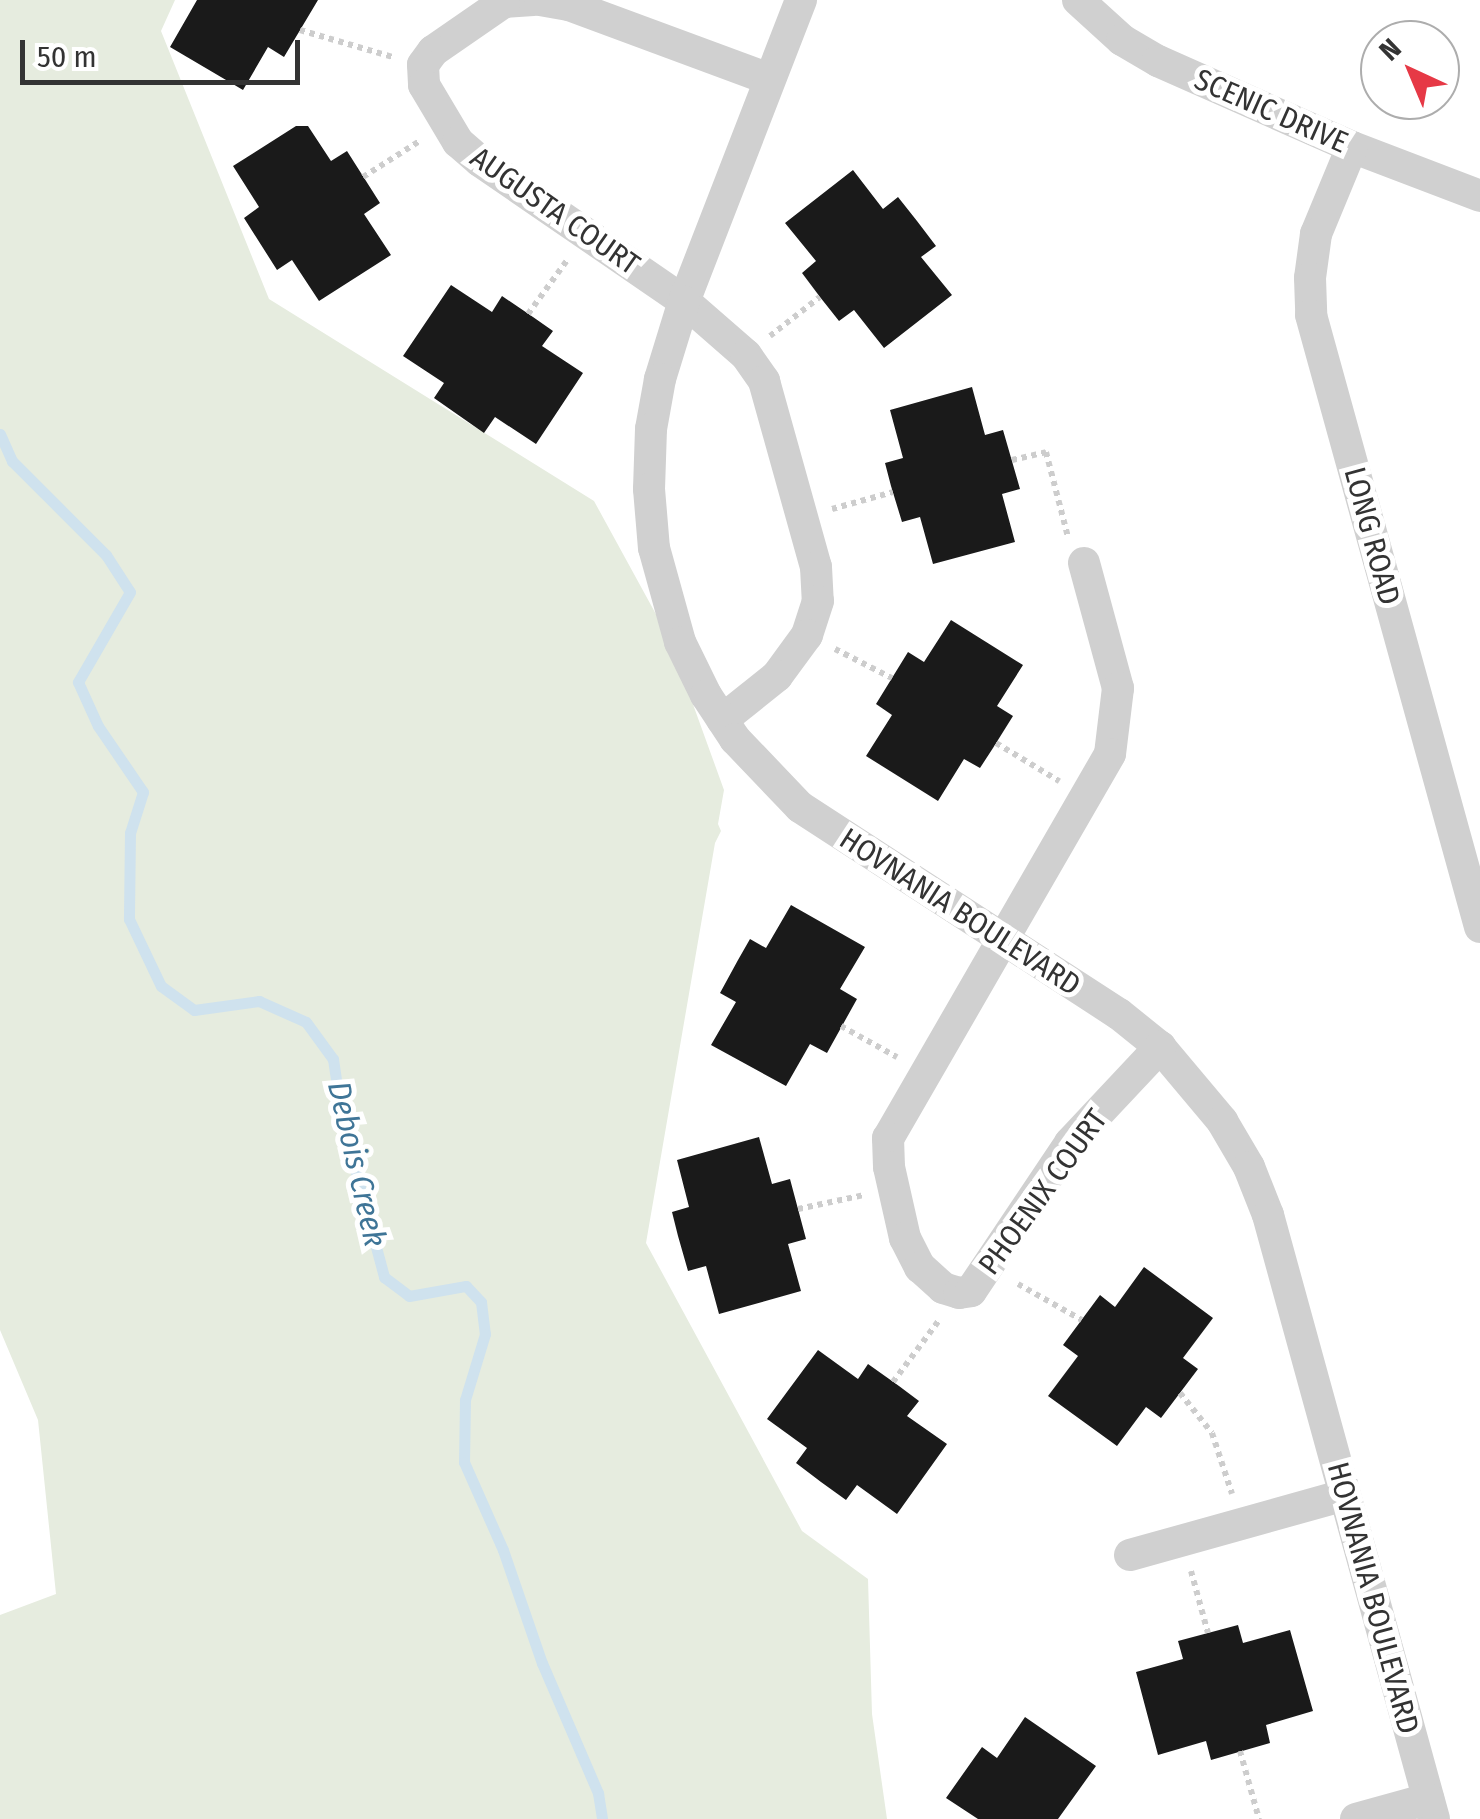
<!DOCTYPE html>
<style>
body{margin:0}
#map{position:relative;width:1480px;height:1819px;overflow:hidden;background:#fff;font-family:"Fira Sans Condensed",sans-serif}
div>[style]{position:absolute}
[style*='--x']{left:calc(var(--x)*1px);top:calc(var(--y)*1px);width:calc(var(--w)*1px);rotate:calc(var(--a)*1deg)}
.green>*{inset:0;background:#e6ecdf}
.stream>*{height:11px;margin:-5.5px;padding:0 5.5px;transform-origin:5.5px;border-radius:5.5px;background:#cfe2ee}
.building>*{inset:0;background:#1a1a1a}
.path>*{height:6px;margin-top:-3px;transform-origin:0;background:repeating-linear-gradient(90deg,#cdcdcd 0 5px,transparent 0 10px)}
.street>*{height:32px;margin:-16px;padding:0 16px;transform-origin:16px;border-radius:16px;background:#d0d0d0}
span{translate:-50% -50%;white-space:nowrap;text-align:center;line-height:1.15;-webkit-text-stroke:10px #fff;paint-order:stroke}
.street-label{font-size:30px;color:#333}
.water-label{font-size:32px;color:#3f7597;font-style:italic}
.north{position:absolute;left:1360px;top:20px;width:100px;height:100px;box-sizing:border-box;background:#fff;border:2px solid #adadad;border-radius:50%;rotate:316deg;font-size:28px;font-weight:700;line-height:40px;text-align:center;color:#333}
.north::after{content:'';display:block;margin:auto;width:35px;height:45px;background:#e63946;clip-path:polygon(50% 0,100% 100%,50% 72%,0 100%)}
.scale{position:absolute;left:20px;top:40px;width:280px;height:45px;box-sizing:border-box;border:5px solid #333;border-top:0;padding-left:12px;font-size:30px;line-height:35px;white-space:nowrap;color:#333;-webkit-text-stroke:8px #fff;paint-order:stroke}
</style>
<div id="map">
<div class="green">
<i style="clip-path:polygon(0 0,175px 0,161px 31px,269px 299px,594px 501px,669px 638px,724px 790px,718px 824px,721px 831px,715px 843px,646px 1243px,802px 1531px,868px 1579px,872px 1714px,887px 1819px,0 1819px,0 1615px,56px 1594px,38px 1420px,0 1330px)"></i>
</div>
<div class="stream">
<i style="--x:0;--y:434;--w:30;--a:66"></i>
<i style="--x:12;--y:461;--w:133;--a:45"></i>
<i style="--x:106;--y:555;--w:44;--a:57"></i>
<i style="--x:130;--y:592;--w:104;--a:120"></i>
<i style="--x:78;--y:682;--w:48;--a:65.6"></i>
<i style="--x:98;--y:726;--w:80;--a:55.7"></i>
<i style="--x:143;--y:792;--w:43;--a:107.6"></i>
<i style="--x:130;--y:833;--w:86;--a:90.7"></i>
<i style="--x:129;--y:919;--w:74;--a:64.5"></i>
<i style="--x:161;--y:986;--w:41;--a:36"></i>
<i style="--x:194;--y:1010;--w:66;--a:-7.9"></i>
<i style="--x:259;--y:1001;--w:51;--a:24.1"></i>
<i style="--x:306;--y:1022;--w:46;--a:53.9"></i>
<i style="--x:333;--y:1059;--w:62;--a:81.6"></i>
<i style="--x:342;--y:1120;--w:163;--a:75"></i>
<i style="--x:384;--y:1277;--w:31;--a:37"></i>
<i style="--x:409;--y:1296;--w:58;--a:-10"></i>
<i style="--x:466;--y:1286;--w:22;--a:47"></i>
<i style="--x:481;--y:1302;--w:32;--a:83"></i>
<i style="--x:485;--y:1334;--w:69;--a:106.9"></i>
<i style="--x:465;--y:1400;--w:62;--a:90.9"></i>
<i style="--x:464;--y:1462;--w:96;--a:66.1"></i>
<i style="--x:503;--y:1550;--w:120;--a:71"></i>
<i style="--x:542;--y:1663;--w:142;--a:66.7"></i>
<i style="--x:598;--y:1793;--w:26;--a:81"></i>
</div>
<div class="building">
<i style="clip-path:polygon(197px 0,318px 0,284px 57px,268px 47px,243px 90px,170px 47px)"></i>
<i style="clip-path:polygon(296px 126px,308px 126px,331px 161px,347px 151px,380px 203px,364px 214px,391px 255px,319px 301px,292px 260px,277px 270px,244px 218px,259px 207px,233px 166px)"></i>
<i style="clip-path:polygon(853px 170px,883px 209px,898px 197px,917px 221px,936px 246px,921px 257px,952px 295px,884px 348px,854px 310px,839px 321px,820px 297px,802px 273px,816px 261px,785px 223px)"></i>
<i style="clip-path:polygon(451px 285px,492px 312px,502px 296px,533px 317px,553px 331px,542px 346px,583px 373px,536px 444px,495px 417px,484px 433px,434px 398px,444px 383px,403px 356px)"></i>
<i style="clip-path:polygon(972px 387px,985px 435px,1003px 430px,1020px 489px,1002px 494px,1015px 542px,933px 564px,920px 517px,902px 522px,891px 486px,885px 463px,903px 458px,890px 410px)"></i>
<i style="clip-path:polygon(951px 620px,1023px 665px,997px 706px,1013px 716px,993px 748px,980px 768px,964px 759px,938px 801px,866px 756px,892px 715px,876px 704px,908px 652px,924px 662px)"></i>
<i style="clip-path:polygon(791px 905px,865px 947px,840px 989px,857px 999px,827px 1053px,810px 1044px,786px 1086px,711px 1045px,736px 1002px,720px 993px,738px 960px,750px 939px,766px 948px)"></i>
<i style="clip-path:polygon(759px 1137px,772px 1184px,790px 1179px,806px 1239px,788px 1244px,801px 1291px,719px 1314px,706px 1266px,688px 1271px,678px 1236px,672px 1212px,689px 1207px,677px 1160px)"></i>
<i style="clip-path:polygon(1144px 1267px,1213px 1318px,1183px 1358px,1198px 1369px,1161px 1418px,1146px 1407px,1117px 1446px,1048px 1396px,1078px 1356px,1063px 1345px,1100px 1295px,1115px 1307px)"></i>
<i style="clip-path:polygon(818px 1350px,858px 1379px,868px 1364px,899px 1386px,919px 1401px,907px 1416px,947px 1444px,897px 1514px,857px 1485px,846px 1500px,821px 1482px,796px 1463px,807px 1448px,767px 1419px)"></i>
<i style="clip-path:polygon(1238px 1625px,1243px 1643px,1290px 1630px,1313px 1711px,1266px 1725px,1270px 1743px,1211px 1760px,1206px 1741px,1158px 1755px,1136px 1672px,1183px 1659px,1178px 1641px)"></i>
<i style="clip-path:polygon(1025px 1717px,1096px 1766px,1058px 1819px,978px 1819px,946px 1798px,982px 1747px,997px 1758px)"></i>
</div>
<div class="path">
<i style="--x:300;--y:30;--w:97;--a:16.2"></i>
<i style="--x:363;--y:177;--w:69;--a:-32.5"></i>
<i style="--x:528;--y:314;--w:68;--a:-54"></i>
<i style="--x:770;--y:336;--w:63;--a:-38"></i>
<i style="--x:1012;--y:460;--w:35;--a:-13"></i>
<i style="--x:1046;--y:452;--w:88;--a:75.5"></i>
<i style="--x:832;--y:509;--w:63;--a:-15.6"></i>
<i style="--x:835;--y:649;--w:64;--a:27"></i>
<i style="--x:996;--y:743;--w:74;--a:31.1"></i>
<i style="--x:841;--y:1026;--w:64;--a:29"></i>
<i style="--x:798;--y:1209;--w:67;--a:-12"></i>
<i style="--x:1018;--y:1284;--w:73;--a:29.4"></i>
<i style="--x:893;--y:1382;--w:79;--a:-53.3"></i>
<i style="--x:1180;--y:1393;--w:51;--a:51.3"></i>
<i style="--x:1212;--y:1433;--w:64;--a:71.8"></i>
<i style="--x:1191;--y:1571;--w:64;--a:74.7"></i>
<i style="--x:1240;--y:1751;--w:71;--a:74.4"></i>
</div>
<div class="street">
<i style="--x:533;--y:0;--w:29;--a:176"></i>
<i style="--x:504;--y:2;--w:86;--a:145.4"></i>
<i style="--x:433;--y:51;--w:17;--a:126"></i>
<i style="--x:423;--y:65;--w:20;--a:87"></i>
<i style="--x:424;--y:85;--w:66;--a:59.2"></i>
<i style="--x:458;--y:142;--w:29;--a:41"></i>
<i style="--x:480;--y:161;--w:247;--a:34.5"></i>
<i style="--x:684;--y:301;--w:82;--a:41.1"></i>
<i style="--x:746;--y:355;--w:32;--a:55"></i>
<i style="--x:764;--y:381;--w:193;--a:74.4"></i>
<i style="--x:816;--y:567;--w:34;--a:87"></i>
<i style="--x:818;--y:601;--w:36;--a:108"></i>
<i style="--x:807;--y:635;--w:51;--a:126.2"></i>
<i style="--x:777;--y:676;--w:70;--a:141.3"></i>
<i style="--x:540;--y:0;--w:29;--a:10"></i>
<i style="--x:569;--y:5;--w:213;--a:20.3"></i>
<i style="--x:801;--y:0;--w:323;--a:111.2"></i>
<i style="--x:684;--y:301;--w:82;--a:107.1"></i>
<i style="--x:660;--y:379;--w:51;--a:100.2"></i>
<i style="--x:651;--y:429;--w:60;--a:91.9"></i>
<i style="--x:649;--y:489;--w:59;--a:85.2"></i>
<i style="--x:654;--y:548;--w:98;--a:74.5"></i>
<i style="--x:680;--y:642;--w:59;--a:63.9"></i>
<i style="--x:706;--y:695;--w:53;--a:56.6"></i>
<i style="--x:735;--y:739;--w:94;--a:46.3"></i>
<i style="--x:800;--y:807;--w:380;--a:33"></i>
<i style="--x:1119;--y:1014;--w:53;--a:38.8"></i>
<i style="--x:1160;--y:1047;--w:97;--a:50"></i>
<i style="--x:1222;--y:1121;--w:53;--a:59.6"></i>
<i style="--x:1249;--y:1167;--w:52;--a:68.4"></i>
<i style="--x:1268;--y:1215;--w:626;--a:74.63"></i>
<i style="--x:1078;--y:0;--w:59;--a:42.3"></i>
<i style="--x:1122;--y:40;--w:42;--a:30.3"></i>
<i style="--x:1158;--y:61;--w:212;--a:23.9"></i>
<i style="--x:1352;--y:147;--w:137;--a:20.9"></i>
<i style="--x:1352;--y:147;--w:94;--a:112.5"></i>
<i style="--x:1316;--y:234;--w:44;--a:97.8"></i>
<i style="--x:1310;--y:278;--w:37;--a:88"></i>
<i style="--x:1311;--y:315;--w:635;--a:74.56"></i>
<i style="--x:1084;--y:563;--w:130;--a:74.8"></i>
<i style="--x:1118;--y:688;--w:66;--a:96.9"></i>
<i style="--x:1110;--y:754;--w:444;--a:120"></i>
<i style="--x:888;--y:1138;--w:29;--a:88"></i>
<i style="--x:889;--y:1167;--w:73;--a:77.3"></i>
<i style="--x:905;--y:1238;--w:33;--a:63"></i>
<i style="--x:920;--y:1267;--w:31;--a:42"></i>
<i style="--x:943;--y:1288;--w:17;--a:17"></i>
<i style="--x:959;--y:1293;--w:12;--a:-9"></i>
<i style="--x:971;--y:1291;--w:178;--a:-56.2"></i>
<i style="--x:1070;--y:1143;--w:132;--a:-46.8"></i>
<i style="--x:1130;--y:1555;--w:223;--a:-15.6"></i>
<i style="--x:1356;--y:1819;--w:75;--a:-15.5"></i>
</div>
<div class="street-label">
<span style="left:1271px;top:111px;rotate:24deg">SCENIC DRIVE</span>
<span style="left:555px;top:211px;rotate:35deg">AUGUSTA COURT</span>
<span style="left:1372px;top:536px;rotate:75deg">LONG ROAD</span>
<span style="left:960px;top:912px;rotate:33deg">HOVNANIA BOULEVARD</span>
<span style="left:1043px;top:1192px;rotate:-54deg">PHOENIX COURT</span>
<span style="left:1373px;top:1598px;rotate:75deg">HOVNANIA BOULEVARD</span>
</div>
<div class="water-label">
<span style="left:357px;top:1164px;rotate:77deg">Debois Creek</span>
</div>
<div class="north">N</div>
<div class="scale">50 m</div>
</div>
